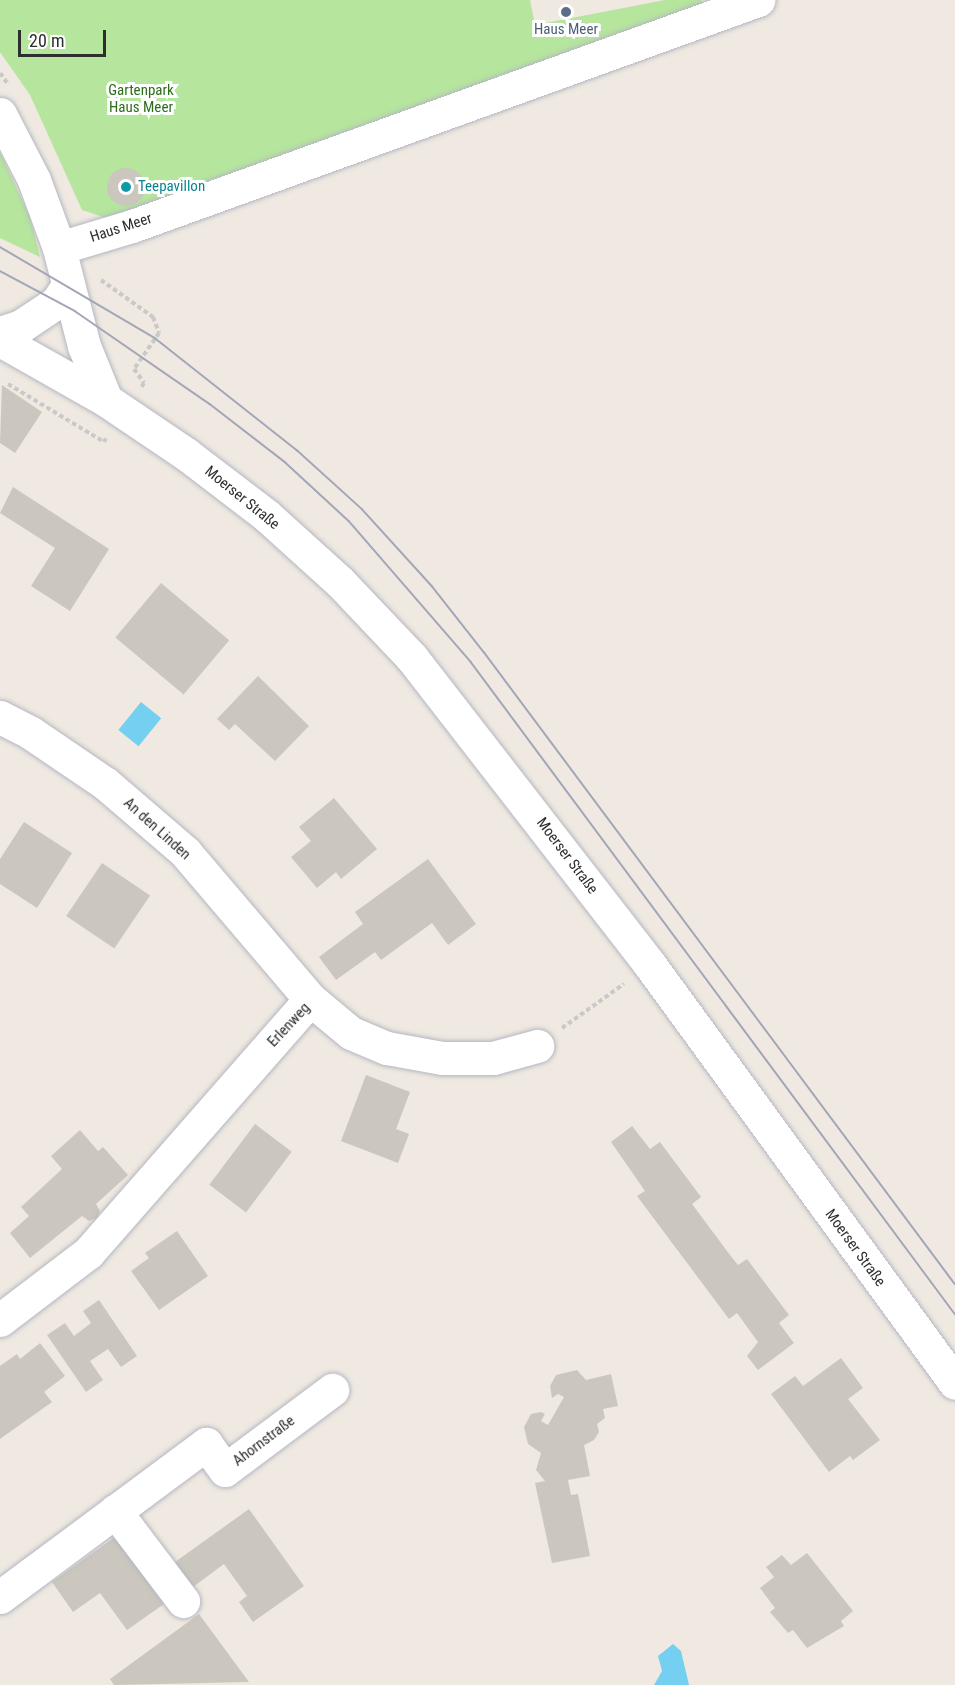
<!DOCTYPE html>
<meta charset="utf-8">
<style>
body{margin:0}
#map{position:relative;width:955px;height:1685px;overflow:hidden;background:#efe9e1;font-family:"Roboto Condensed",sans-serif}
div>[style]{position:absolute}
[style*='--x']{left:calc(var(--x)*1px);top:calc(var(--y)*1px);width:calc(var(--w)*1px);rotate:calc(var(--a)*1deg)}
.green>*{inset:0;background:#b6e59e}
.water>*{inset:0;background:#75cff0;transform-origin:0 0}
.building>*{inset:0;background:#cbc7bf;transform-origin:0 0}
.round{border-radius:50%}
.path>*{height:4px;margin-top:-2px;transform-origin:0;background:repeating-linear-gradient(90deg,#c9c9c9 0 4.5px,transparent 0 7.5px)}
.roads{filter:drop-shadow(0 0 2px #b4b7c1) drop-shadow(0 0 2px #b4b7c1)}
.minor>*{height:33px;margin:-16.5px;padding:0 16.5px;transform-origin:16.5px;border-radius:16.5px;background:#fff}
.secondary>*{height:33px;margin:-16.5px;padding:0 16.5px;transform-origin:16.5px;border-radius:16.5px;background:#fff}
.tram>*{height:1.5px;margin:-0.75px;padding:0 0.75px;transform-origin:0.75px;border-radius:0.75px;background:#a3a6b8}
.dots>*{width:16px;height:16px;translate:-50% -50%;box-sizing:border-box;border:3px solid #fff;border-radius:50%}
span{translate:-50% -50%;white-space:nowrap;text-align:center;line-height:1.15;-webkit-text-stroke:6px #fff;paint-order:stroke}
.service-label{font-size:15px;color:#4e5e75}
.park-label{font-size:15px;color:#2c6e1b}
.culture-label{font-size:15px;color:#0d838f}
.left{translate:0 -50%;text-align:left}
.street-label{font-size:15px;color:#2e2e2e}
.scale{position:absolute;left:18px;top:30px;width:88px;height:27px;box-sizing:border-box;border:3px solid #2e2e2e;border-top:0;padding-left:8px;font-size:18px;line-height:21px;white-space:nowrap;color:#2e2e2e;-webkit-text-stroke:4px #fff;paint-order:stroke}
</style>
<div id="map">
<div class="green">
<i style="clip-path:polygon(0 0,530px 0,535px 25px,665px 0,701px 0,709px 14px,112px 220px,82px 210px,30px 95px,0 52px)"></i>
<i style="clip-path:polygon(0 152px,30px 217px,40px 257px,0 238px)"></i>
</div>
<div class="water">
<i style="left:141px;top:702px;width:26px;height:36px;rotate:39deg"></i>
<i style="clip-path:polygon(673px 1644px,681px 1651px,689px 1685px,654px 1685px,662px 1671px,658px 1656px)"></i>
</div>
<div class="building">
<i class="round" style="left:107px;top:168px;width:38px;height:38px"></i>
<i style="clip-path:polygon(2px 385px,42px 412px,15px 453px,0 443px)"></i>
<i style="clip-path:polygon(13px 487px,109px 549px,70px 611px,31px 586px,55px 548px,0 513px)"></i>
<i style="left:161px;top:583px;width:89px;height:71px;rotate:40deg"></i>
<i style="clip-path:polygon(258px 676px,309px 726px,275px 761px,235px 724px,229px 730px,217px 719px)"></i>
<i style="clip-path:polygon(334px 798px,377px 849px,341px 879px,336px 872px,317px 888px,291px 857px,311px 841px,299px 827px)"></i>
<i style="clip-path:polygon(24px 822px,72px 853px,37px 908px,0 884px,0 859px)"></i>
<i style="clip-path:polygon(428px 859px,476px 924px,448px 945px,432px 923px,381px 960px,375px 952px,336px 980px,319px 957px,363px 924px,355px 912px)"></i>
<i style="left:102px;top:863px;width:58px;height:64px;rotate:34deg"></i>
<i style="clip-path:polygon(366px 1075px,410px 1092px,396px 1129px,409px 1134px,398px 1163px,341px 1141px)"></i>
<i style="left:255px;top:1124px;width:46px;height:76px;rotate:37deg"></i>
<i style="clip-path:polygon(632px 1126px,650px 1149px,660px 1142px,701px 1197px,692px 1204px,730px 1255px,738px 1265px,747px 1259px,789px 1315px,779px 1323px,794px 1343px,758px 1370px,747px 1356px,758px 1342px,737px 1313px,729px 1319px,637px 1196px,645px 1191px,611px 1142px)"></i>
<i style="clip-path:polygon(80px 1130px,98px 1151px,103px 1147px,128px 1175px,96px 1204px,100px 1211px,97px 1218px,89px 1221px,82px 1216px,30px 1258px,10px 1233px,29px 1216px,21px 1207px,62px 1169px,51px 1156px)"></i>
<i style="clip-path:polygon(177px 1231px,208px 1276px,159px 1310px,131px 1271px,149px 1258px,145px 1253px)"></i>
<i style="clip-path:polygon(99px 1300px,137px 1356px,121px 1367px,108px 1349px,90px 1361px,103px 1380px,86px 1392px,47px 1335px,65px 1323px,74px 1336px,91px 1323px,83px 1311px)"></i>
<i style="clip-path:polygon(40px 1343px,65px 1376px,44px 1392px,52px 1402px,0 1439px,0 1366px,17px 1354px,20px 1359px)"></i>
<i style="clip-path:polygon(841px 1358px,863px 1388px,848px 1399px,880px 1440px,853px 1460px,850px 1456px,829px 1472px,771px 1394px,795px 1376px,803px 1386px)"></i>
<i style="clip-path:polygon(577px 1370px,586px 1380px,611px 1374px,618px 1406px,603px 1409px,605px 1418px,597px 1424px,599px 1432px,594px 1440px,584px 1445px,590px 1476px,568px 1480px,571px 1495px,578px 1494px,590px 1556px,552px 1563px,535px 1483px,545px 1481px,536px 1470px,541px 1453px,528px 1444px,524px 1427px,531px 1414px,541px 1412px,545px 1414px,541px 1421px,548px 1425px,564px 1397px,558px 1394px,552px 1398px,550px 1386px,556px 1375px)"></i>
<i style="clip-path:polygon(249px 1509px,304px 1586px,253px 1622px,239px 1602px,247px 1596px,224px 1564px,193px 1587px,175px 1562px)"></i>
<i style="clip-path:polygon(115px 1537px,164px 1604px,127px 1630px,100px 1593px,73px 1612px,52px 1582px)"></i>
<i style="clip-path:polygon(807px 1553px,853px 1611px,841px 1621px,844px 1626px,807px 1648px,793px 1630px,788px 1633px,770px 1612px,775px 1608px,760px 1588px,774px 1577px,766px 1567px,782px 1555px,791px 1565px)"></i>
<i style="clip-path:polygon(199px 1614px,249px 1682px,114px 1685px,110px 1679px)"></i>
</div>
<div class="path">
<i style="--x:0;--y:73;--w:14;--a:54"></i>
<i style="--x:101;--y:280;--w:64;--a:35.4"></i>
<i style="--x:153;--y:317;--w:17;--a:69"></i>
<i style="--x:159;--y:333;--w:44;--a:124.8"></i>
<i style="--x:134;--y:369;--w:17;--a:54"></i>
<i style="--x:144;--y:383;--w:6;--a:121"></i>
<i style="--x:8;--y:384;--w:112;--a:31.1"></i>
<i style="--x:104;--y:442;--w:4;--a:-63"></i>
<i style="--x:562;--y:1028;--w:76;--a:-35.4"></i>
</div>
<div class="roads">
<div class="minor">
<i style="--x:59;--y:248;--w:76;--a:-16.8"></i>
<i style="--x:132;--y:226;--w:666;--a:-19.85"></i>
<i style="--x:0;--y:717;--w:35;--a:27"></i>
<i style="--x:31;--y:733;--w:91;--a:34.2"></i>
<i style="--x:106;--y:784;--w:104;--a:40.7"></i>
<i style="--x:185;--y:852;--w:193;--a:49.6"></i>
<i style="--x:310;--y:999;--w:53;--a:39.7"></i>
<i style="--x:351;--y:1033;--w:39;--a:23"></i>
<i style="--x:387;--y:1048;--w:56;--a:10.3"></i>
<i style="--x:442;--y:1058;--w:51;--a:0"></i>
<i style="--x:493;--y:1058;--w:46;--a:-15.3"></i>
<i style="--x:0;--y:1320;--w:111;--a:-37.3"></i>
<i style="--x:88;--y:1253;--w:337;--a:-48.8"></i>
<i style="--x:115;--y:1511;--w:113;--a:52.9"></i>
<i style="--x:0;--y:1597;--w:257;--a:-36.6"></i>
<i style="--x:206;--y:1444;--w:32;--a:54"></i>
<i style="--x:225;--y:1470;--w:134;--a:-36.8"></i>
</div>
<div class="secondary">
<i style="--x:0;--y:114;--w:74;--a:62.7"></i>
<i style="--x:34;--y:180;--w:72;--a:69.8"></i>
<i style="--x:59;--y:248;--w:101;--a:75.7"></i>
<i style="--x:84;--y:346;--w:58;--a:67.8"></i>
<i style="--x:0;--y:333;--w:22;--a:-18"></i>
<i style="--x:21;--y:326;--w:43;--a:-33.7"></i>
<i style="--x:57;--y:302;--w:20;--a:-57"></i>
<i style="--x:0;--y:340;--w:122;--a:29.5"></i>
<i style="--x:106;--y:400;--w:97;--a:34"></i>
<i style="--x:186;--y:454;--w:102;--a:37.4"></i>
<i style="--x:267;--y:516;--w:98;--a:42.1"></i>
<i style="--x:340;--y:582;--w:105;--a:46.5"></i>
<i style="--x:412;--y:658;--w:388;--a:52.2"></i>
<i style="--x:650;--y:965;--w:517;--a:53.88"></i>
</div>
</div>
<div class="tram">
<i style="--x:0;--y:247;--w:180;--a:30.4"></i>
<i style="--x:155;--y:338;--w:181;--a:38.3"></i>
<i style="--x:297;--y:450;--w:88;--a:42.2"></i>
<i style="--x:362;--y:509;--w:104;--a:47.7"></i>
<i style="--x:432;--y:586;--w:84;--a:51.8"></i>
<i style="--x:484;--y:652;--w:788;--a:53.3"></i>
<i style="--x:0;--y:271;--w:85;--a:28.1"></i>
<i style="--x:75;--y:311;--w:164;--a:34.6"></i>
<i style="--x:210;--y:404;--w:95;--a:37.7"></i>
<i style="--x:285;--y:462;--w:87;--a:42.7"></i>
<i style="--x:349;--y:521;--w:186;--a:49.1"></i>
<i style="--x:471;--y:662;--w:812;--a:53.41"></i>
</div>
<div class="dots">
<i style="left:566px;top:12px;background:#5c6f8a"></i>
<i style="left:126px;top:187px;background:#0f9aa8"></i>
</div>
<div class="service-label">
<span style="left:566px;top:30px">Haus Meer</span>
</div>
<div class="park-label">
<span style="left:141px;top:99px">Gartenpark<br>Haus Meer</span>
</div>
<div class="culture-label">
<span class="left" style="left:138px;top:187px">Teepavillon</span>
</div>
<div class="street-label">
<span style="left:121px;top:228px;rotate:-18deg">Haus Meer</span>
<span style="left:242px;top:498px;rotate:39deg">Moerser Straße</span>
<span style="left:157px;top:829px;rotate:42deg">An den Linden</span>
<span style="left:567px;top:856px;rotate:53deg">Moerser Straße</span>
<span style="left:289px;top:1025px;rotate:-47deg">Erlenweg</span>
<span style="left:855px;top:1248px;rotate:54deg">Moerser Straße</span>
<span style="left:264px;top:1441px;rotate:-37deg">Ahornstraße</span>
</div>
<div class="scale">20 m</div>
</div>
